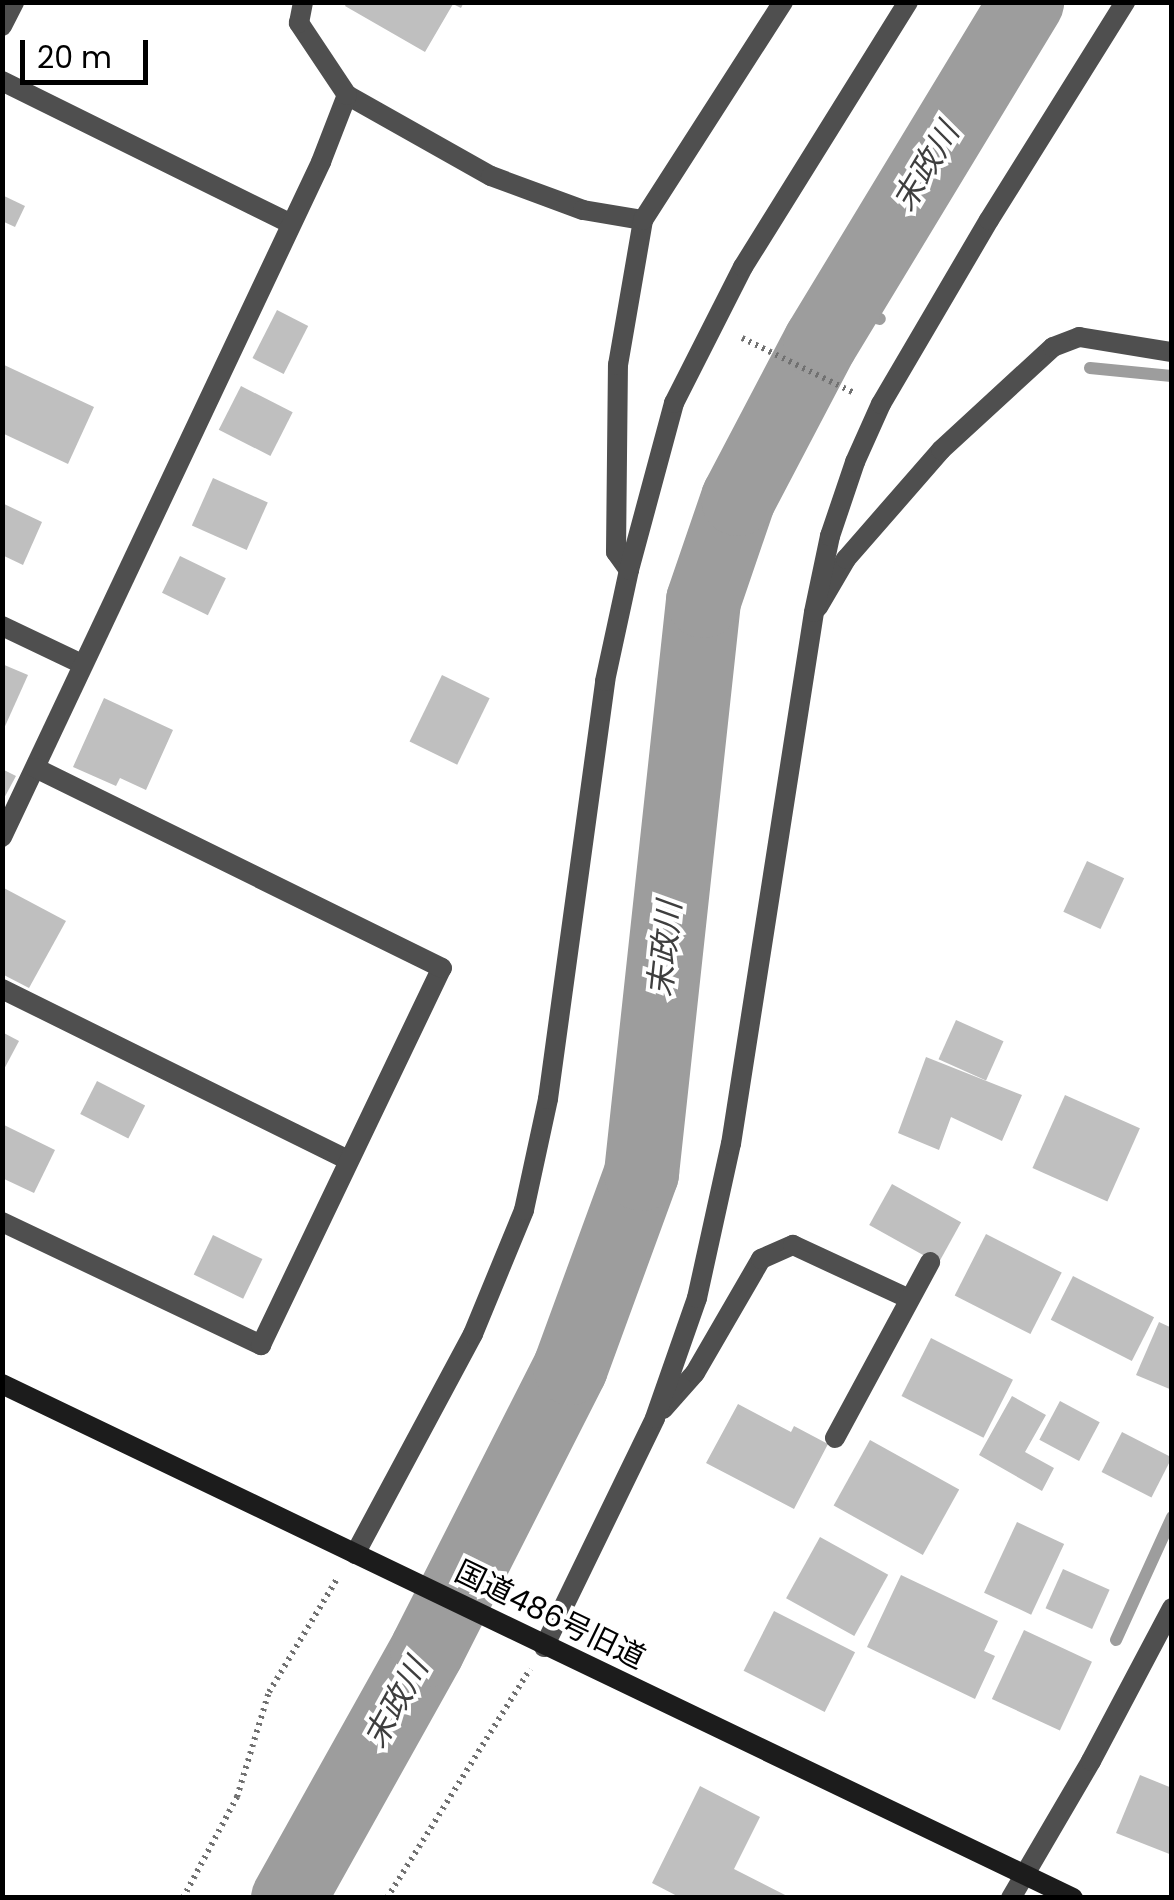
<!DOCTYPE html>
<meta charset="utf-8">
<style>
body{margin:0}
#map{position:relative;width:1174px;height:1900px;overflow:hidden;background:#fff;font-family:Poppins,"Noto Sans JP",sans-serif}
div>[style]{position:absolute}
[style*='--x']{left:calc(var(--x)*1px);top:calc(var(--y)*1px);width:calc(var(--w)*1px);rotate:calc(var(--a)*1deg)}
.stream>*{height:12px;margin:-6px;padding:0 6px;transform-origin:6px;border-radius:6px;background:#9d9d9d}
.river>*{height:75px;margin:-37.5px;padding:0 37.5px;transform-origin:37.5px;border-radius:37.5px;background:#9d9d9d}
.building>*{inset:0;background:#bfbfbf;transform-origin:0 0}
.path>*{height:6px;margin-top:-3px;transform-origin:0;background:repeating-linear-gradient(90deg,#717171 0 2.5px,transparent 0 7.5px)}
.street>*{height:20px;margin:-10px;padding:0 10px;transform-origin:10px;border-radius:10px;background:#4f4f4f}
.secondary>*{height:20px;margin:-10px;padding:0 10px;transform-origin:10px;border-radius:10px;background:#1c1c1c}
span{translate:-50% -50%;white-space:nowrap;text-align:center;line-height:1.15;-webkit-text-stroke:8px #fff;paint-order:stroke}
.street-label{font-size:30px;color:#000}
.water-label{font-size:32px;color:#3e3e3e;font-style:italic}
.frame{position:absolute;inset:0;border:5px solid #000;pointer-events:none}
.scale{position:absolute;left:20px;top:40px;width:128px;height:45px;box-sizing:border-box;border:5px solid #000;border-top:0;padding-left:12px;font-size:30px;line-height:35px;white-space:nowrap;color:#000;-webkit-text-stroke:8px #fff;paint-order:stroke}
</style>
<div id="map">
<div class="stream">
<i style="--x:839;--y:309;--w:42;--a:13.7"></i>
<i style="--x:1090;--y:368;--w:82;--a:5.6"></i>
<i style="--x:1116;--y:1640;--w:135;--a:-65.5"></i>
</div>
<div class="river">
<i style="--x:288;--y:1898;--w:285;--a:-60.8"></i>
<i style="--x:427;--y:1649;--w:316;--a:-63.1"></i>
<i style="--x:570;--y:1367;--w:207;--a:-69.9"></i>
<i style="--x:641;--y:1173;--w:576;--a:-83.82"></i>
<i style="--x:703;--y:600;--w:108;--a:-71.1"></i>
<i style="--x:738;--y:498;--w:176;--a:-62.3"></i>
<i style="--x:820;--y:342;--w:398;--a:-58.8"></i>
</div>
<div class="building">
<i style="clip-path:polygon(347px 2px,464px 2px,461px 8px,453px 4px,425px 52px,345px 6px)"></i>
<i style="clip-path:polygon(2px 195px,25px 206px,15px 227px,2px 221px)"></i>
<i style="left:277px;top:310px;width:35px;height:54px;rotate:27deg"></i>
<i style="clip-path:polygon(2px 364px,94px 407px,68px 464px,2px 433px)"></i>
<i style="left:241px;top:386px;width:58px;height:49px;rotate:27deg"></i>
<i style="left:213px;top:478px;width:60px;height:52px;rotate:24deg"></i>
<i style="clip-path:polygon(2px 503px,42px 522px,23px 565px,2px 555px)"></i>
<i style="left:180px;top:556px;width:51px;height:41px;rotate:26deg"></i>
<i style="clip-path:polygon(2px 664px,28px 675px,2px 733px)"></i>
<i style="left:442px;top:675px;width:53px;height:74px;rotate:26deg"></i>
<i style="clip-path:polygon(104px 698px,173px 730px,146px 790px,120px 778px,116px 786px,73px 767px)"></i>
<i style="clip-path:polygon(2px 769px,16px 776px,2px 802px)"></i>
<i style="left:1087px;top:861px;width:41px;height:56px;rotate:25deg"></i>
<i style="clip-path:polygon(2px 887px,66px 921px,29px 988px,2px 974px)"></i>
<i style="left:956px;top:1020px;width:52px;height:43px;rotate:24deg"></i>
<i style="clip-path:polygon(2px 1032px,19px 1041px,2px 1073px)"></i>
<i style="clip-path:polygon(926px 1057px,1022px 1095px,1002px 1141px,951px 1117px,939px 1150px,898px 1133px)"></i>
<i style="left:97px;top:1081px;width:54px;height:37px;rotate:27deg"></i>
<i style="left:1065px;top:1095px;width:82px;height:80px;rotate:24deg"></i>
<i style="clip-path:polygon(2px 1124px,55px 1150px,34px 1193px,2px 1178px)"></i>
<i style="left:892px;top:1184px;width:79px;height:47px;rotate:29deg"></i>
<i style="left:986px;top:1234px;width:85px;height:69px;rotate:27deg"></i>
<i style="left:213px;top:1235px;width:55px;height:44px;rotate:26deg"></i>
<i style="left:1073px;top:1276px;width:91px;height:49px;rotate:27deg"></i>
<i style="clip-path:polygon(1159px 1322px,1172px 1328px,1172px 1390px,1136px 1375px)"></i>
<i style="left:931px;top:1338px;width:92px;height:65px;rotate:27deg"></i>
<i style="clip-path:polygon(1012px 1396px,1046px 1415px,1025px 1452px,1054px 1468px,1042px 1491px,979px 1455px)"></i>
<i style="left:1060px;top:1401px;width:45px;height:44px;rotate:28deg"></i>
<i style="clip-path:polygon(738px 1404px,791px 1432px,794px 1426px,828px 1444px,794px 1509px,706px 1463px)"></i>
<i style="left:1122px;top:1432px;width:56px;height:45px;rotate:27deg"></i>
<i style="left:870px;top:1440px;width:102px;height:75px;rotate:29deg"></i>
<i style="left:1017px;top:1522px;width:52px;height:78px;rotate:25deg"></i>
<i style="left:820px;top:1537px;width:78px;height:70px;rotate:29deg"></i>
<i style="left:1063px;top:1569px;width:51px;height:43px;rotate:24deg"></i>
<i style="clip-path:polygon(901px 1575px,998px 1621px,984px 1651px,995px 1656px,975px 1699px,867px 1647px)"></i>
<i style="left:774px;top:1611px;width:91px;height:67px;rotate:27deg"></i>
<i style="left:1024px;top:1630px;width:75px;height:76px;rotate:25deg"></i>
<i style="clip-path:polygon(1140px 1775px,1172px 1788px,1172px 1855px,1116px 1833px)"></i>
<i style="clip-path:polygon(700px 1786px,760px 1817px,734px 1869px,791px 1898px,681px 1898px,652px 1883px)"></i>
</div>
<div class="path">
<i style="--x:742;--y:338;--w:123;--a:26.1"></i>
<i style="--x:183;--y:1898;--w:115;--a:-61.9"></i>
<i style="--x:237;--y:1797;--w:110;--a:-73.1"></i>
<i style="--x:269;--y:1692;--w:132;--a:-59"></i>
<i style="--x:387;--y:1898;--w:270;--a:-58"></i>
</div>
<div class="street">
<i style="--x:2;--y:26;--w:27;--a:-63"></i>
<i style="--x:2;--y:81;--w:320;--a:26.3"></i>
<i style="--x:347;--y:95;--w:165;--a:29.4"></i>
<i style="--x:491;--y:176;--w:98;--a:20.3"></i>
<i style="--x:583;--y:210;--w:61;--a:9.5"></i>
<i style="--x:629;--y:570;--w:22;--a:-126"></i>
<i style="--x:616;--y:552;--w:187;--a:-89.4"></i>
<i style="--x:618;--y:365;--w:147;--a:-80.2"></i>
<i style="--x:643;--y:220;--w:259;--a:-57.3"></i>
<i style="--x:818;--y:607;--w:56;--a:-59.7"></i>
<i style="--x:846;--y:559;--w:145;--a:-48.9"></i>
<i style="--x:941;--y:450;--w:152;--a:-42.6"></i>
<i style="--x:1053;--y:347;--w:28;--a:-21"></i>
<i style="--x:1079;--y:337;--w:94;--a:9.2"></i>
<i style="--x:2;--y:626;--w:89;--a:25.4"></i>
<i style="--x:2;--y:837;--w:747;--a:-64.7"></i>
<i style="--x:321;--y:162;--w:72;--a:-68.8"></i>
<i style="--x:347;--y:95;--w:87;--a:-123.7"></i>
<i style="--x:299;--y:23;--w:21;--a:-79"></i>
<i style="--x:2;--y:989;--w:386;--a:26.3"></i>
<i style="--x:2;--y:1222;--w:287;--a:25.4"></i>
<i style="--x:261;--y:1345;--w:418;--a:-64.4"></i>
<i style="--x:442;--y:968;--w:453;--a:-153.8"></i>
<i style="--x:663;--y:1409;--w:48;--a:-48.4"></i>
<i style="--x:695;--y:1373;--w:132;--a:-59.9"></i>
<i style="--x:761;--y:1259;--w:35;--a:-24"></i>
<i style="--x:793;--y:1245;--w:126;--a:24.9"></i>
<i style="--x:835;--y:1438;--w:200;--a:-61.6"></i>
<i style="--x:355;--y:1554;--w:250;--a:-61.8"></i>
<i style="--x:473;--y:1334;--w:134;--a:-67.6"></i>
<i style="--x:524;--y:1210;--w:114;--a:-77.8"></i>
<i style="--x:548;--y:1099;--w:422;--a:-82.2"></i>
<i style="--x:605;--y:681;--w:114;--a:-77.8"></i>
<i style="--x:629;--y:570;--w:173;--a:-74.9"></i>
<i style="--x:674;--y:403;--w:153;--a:-63.1"></i>
<i style="--x:743;--y:267;--w:312;--a:-58.1"></i>
<i style="--x:544;--y:1647;--w:254;--a:-64.1"></i>
<i style="--x:655;--y:1418;--w:127;--a:-70.7"></i>
<i style="--x:697;--y:1298;--w:158;--a:-77.6"></i>
<i style="--x:731;--y:1144;--w:538;--a:-81.13"></i>
<i style="--x:814;--y:612;--w:78;--a:-78.1"></i>
<i style="--x:830;--y:536;--w:78;--a:-71.3"></i>
<i style="--x:855;--y:462;--w:64;--a:-65.9"></i>
<i style="--x:881;--y:404;--w:213;--a:-59.6"></i>
<i style="--x:989;--y:220;--w:257;--a:-58"></i>
<i style="--x:1011;--y:1898;--w:159;--a:-59.7"></i>
<i style="--x:1091;--y:1761;--w:173;--a:-62.1"></i>
</div>
<div class="secondary">
<i style="--x:2;--y:1384;--w:1188;--a:25.64"></i>
</div>
<div class="street-label">
<span style="left:550px;top:1615px;rotate:26deg">国道486号旧道</span>
</div>
<div class="water-label">
<span style="left:926px;top:167px;rotate:-59deg">末政川</span>
<span style="left:665px;top:949px;rotate:-84deg">末政川</span>
<span style="left:396px;top:1703px;rotate:-61deg">末政川</span>
</div>
<div class="frame"></div>
<div class="scale">20 m</div>
</div>
